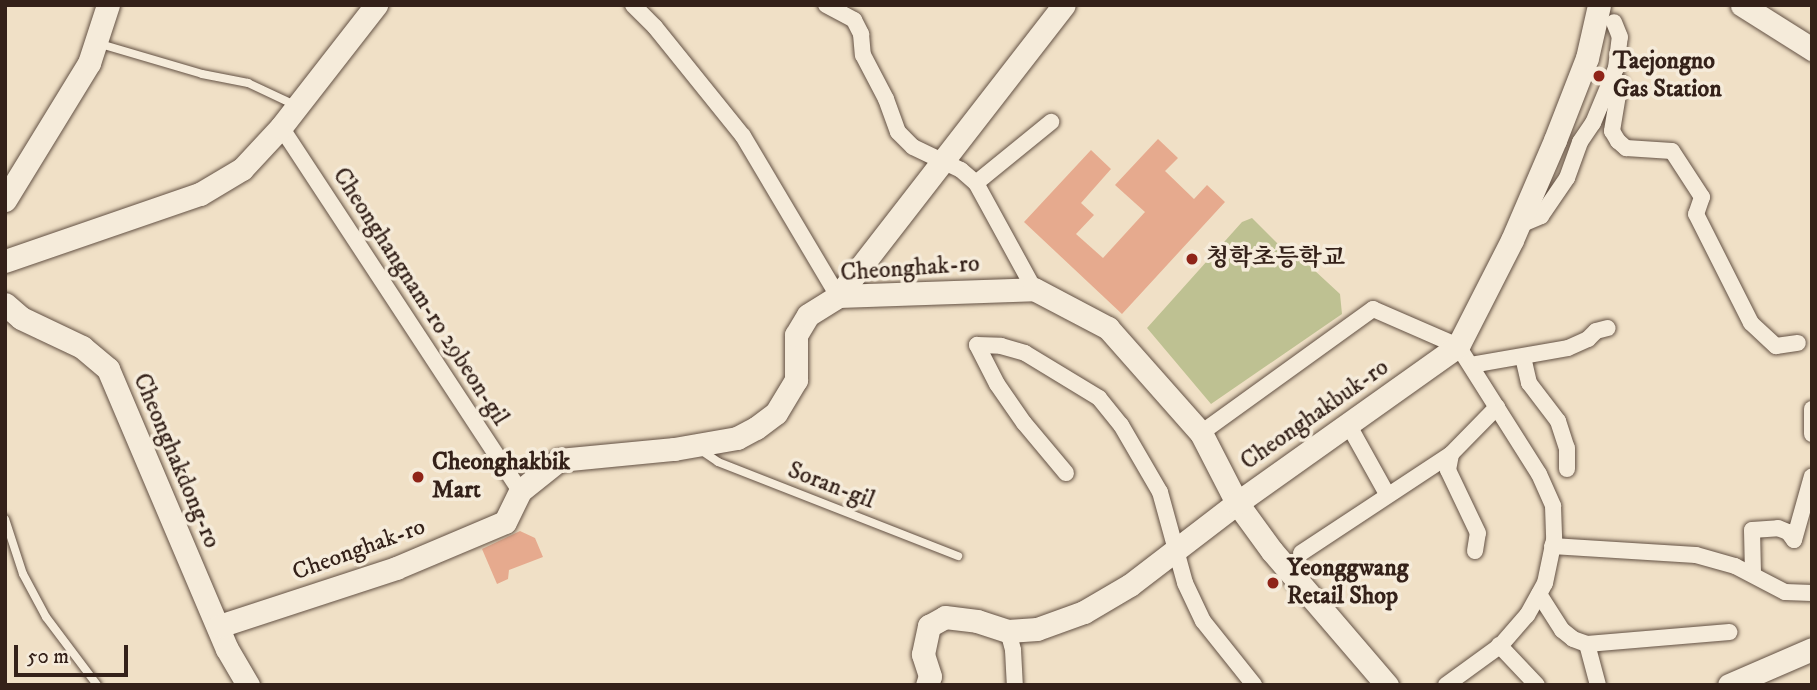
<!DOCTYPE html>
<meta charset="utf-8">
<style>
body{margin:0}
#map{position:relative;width:1817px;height:690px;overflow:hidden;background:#f0e0c6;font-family:"IM FELL DW Pica","Noto Serif KR",serif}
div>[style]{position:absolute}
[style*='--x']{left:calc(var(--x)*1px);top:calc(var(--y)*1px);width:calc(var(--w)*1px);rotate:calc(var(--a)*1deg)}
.green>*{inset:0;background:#bec192}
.building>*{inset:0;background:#e6aa8e}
.roads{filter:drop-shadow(0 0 2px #635144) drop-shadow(0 0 2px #635144)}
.lane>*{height:8px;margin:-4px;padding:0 4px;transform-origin:4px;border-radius:4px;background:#f5ebda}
.street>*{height:16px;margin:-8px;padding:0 8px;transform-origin:8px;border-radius:8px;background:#f5ebda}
.secondary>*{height:23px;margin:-11.5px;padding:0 11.5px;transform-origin:11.5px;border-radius:11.5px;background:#f5ebda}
.dots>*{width:19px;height:19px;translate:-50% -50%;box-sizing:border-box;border:4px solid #f5ebda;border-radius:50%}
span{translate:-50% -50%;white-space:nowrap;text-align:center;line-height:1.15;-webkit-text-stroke:7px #f5ebda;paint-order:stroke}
.poi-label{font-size:24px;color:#342119;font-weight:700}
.left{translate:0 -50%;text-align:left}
.street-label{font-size:24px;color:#342119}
.frame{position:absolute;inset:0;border:7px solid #342119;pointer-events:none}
.scale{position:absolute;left:14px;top:645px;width:114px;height:32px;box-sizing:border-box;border:4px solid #342119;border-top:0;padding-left:9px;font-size:21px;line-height:24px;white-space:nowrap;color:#342119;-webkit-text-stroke:5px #f5ebda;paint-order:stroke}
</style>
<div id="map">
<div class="green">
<i style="clip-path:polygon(1252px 218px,1290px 256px,1300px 257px,1340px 294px,1342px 314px,1211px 404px,1147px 328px,1242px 222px)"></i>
</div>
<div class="building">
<i style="clip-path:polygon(1158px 139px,1178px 158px,1165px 171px,1194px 199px,1207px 185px,1225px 202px,1122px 314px,1024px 222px,1091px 150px,1111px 169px,1081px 203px,1094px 215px,1076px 234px,1103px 258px,1145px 212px,1115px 185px)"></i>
<i style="clip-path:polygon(520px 531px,535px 538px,543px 557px,509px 570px,508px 579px,497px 584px,482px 549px)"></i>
</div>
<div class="roads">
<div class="lane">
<i style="--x:97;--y:43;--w:109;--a:16.4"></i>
<i style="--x:202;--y:74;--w:47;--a:11.1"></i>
<i style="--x:248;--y:83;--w:52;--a:25.1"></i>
<i style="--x:699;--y:449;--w:23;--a:34"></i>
<i style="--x:718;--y:462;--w:258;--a:21.4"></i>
<i style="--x:5;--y:519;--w:58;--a:71.9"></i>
<i style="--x:23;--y:574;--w:49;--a:61.9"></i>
<i style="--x:46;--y:617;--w:85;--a:53.1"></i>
</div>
<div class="street">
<i style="--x:633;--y:5;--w:31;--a:45"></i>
<i style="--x:655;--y:27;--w:140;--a:51.1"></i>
<i style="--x:743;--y:136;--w:186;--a:59.3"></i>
<i style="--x:826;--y:5;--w:32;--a:28"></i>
<i style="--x:854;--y:20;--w:16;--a:63"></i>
<i style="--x:861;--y:34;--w:21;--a:85"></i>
<i style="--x:863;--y:55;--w:50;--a:62.4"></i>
<i style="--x:886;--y:99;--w:35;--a:70"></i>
<i style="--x:898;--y:132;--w:21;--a:45"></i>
<i style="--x:913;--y:147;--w:53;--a:25.6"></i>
<i style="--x:961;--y:170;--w:20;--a:41"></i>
<i style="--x:976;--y:183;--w:121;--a:61.3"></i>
<i style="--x:1620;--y:83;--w:49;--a:99.5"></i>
<i style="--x:1612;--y:131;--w:12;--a:59"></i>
<i style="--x:1618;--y:141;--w:11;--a:41"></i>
<i style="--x:1626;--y:148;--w:46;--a:3.7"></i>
<i style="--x:1672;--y:151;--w:55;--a:56.9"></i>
<i style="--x:1702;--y:197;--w:18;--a:109"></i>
<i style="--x:1696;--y:214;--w:122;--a:63.2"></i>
<i style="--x:1751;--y:323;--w:34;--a:43"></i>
<i style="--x:1776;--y:346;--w:22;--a:-8"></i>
<i style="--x:281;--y:127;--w:435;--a:56.7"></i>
<i style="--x:976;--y:183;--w:97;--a:-39.1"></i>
<i style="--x:1518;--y:226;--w:25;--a:-23"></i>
<i style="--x:1541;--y:216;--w:46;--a:-55.6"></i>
<i style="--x:1567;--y:178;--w:38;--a:-70"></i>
<i style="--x:1580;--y:142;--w:23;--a:-56"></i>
<i style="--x:1593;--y:123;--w:60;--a:-67.3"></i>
<i style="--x:1616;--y:68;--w:31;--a:-83"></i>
<i style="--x:1620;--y:37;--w:16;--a:-112"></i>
<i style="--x:1523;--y:357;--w:27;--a:77"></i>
<i style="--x:1529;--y:383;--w:48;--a:52.7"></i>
<i style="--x:1558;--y:421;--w:28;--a:72"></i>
<i style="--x:1567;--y:448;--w:21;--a:90"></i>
<i style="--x:1471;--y:365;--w:98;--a:-9.9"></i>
<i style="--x:1568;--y:348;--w:22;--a:-24"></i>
<i style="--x:1588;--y:339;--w:11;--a:-45"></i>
<i style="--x:1596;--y:331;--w:12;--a:-14"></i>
<i style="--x:1812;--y:409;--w:25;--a:90"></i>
<i style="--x:1348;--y:424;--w:80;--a:60.9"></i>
<i style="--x:1201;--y:433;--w:212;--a:-35.8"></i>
<i style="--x:1373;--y:309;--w:93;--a:23.5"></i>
<i style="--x:1458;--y:346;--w:151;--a:57.7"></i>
<i style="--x:1539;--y:474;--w:35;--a:66"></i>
<i style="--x:1553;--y:506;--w:34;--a:88"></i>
<i style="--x:1554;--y:540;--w:44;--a:101.8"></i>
<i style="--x:1545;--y:583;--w:37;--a:119"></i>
<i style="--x:1527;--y:615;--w:40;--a:131"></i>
<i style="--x:1501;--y:645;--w:68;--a:144"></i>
<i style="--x:1066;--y:473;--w:65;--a:-130"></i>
<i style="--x:1024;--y:423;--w:47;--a:-124.7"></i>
<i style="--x:997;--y:384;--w:44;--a:-117.1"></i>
<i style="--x:977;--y:345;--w:24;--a:2"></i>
<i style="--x:1001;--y:346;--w:25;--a:16"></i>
<i style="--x:1025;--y:353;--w:87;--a:31.3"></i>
<i style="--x:1099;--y:398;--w:35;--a:51"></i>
<i style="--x:1121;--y:425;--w:78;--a:59.8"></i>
<i style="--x:1160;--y:492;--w:94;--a:74.6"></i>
<i style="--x:1185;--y:583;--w:42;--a:64.7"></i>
<i style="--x:1203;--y:621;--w:82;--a:51.4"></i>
<i style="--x:1794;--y:540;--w:66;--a:-74.3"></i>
<i style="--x:1552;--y:546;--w:144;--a:3.6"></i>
<i style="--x:1696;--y:555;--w:41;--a:15.8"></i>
<i style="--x:1735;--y:566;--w:56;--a:27.5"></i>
<i style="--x:1785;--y:592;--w:27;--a:2"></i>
<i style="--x:1475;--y:551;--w:18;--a:-81"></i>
<i style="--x:1478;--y:533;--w:70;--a:-115.5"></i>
<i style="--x:1448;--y:470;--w:16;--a:-79"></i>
<i style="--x:1451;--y:454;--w:66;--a:-45.6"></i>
<i style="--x:1301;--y:553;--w:180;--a:-33.4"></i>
<i style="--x:1753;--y:574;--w:44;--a:-91.3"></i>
<i style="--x:1752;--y:530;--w:26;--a:-4"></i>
<i style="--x:1778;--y:528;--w:11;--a:22"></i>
<i style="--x:1788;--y:532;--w:10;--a:53"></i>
<i style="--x:1539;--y:594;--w:43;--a:57.4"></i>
<i style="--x:1562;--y:630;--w:14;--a:39"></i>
<i style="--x:1573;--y:639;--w:15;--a:20"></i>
<i style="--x:1587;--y:644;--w:143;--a:-4.8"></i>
<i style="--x:1008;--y:631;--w:20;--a:75"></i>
<i style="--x:1013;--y:650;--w:35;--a:87"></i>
<i style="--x:1587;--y:644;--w:42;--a:75"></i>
<i style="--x:1499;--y:645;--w:55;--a:46.5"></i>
</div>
<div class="secondary">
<i style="--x:1742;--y:5;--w:83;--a:32.2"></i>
<i style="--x:5;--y:200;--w:161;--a:-58.5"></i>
<i style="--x:89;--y:63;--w:61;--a:-71.9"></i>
<i style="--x:5;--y:261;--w:206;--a:-19"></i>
<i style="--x:200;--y:194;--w:49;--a:-30.8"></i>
<i style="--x:242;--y:169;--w:57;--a:-47.1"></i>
<i style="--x:281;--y:127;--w:155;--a:-52.1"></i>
<i style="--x:838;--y:296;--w:368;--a:-52.2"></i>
<i style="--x:5;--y:304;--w:21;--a:41"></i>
<i style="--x:21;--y:318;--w:68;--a:25.4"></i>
<i style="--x:82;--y:347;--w:34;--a:40"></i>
<i style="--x:108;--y:369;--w:304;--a:67"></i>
<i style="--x:227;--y:649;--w:42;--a:59.7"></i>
<i style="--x:219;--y:626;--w:186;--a:-18.1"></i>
<i style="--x:396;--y:568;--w:118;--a:-22.9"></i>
<i style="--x:505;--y:522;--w:34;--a:-64"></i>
<i style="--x:520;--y:491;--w:50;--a:-38.5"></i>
<i style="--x:559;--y:460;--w:116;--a:-5.5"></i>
<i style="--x:674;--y:449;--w:64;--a:-9.9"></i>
<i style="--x:737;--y:438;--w:21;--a:-28"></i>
<i style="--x:756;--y:428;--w:25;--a:-37"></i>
<i style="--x:776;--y:413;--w:39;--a:-59"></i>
<i style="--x:796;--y:380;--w:45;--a:-90"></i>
<i style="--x:796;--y:335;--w:23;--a:-59"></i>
<i style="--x:808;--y:315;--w:36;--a:-32"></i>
<i style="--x:838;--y:296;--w:196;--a:-2"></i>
<i style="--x:1034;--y:289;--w:84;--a:27.8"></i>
<i style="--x:1108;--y:328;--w:140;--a:48.5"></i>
<i style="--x:1201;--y:433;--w:79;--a:62.8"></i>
<i style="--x:1237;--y:503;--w:59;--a:53.9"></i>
<i style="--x:1272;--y:551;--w:177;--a:49.4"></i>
<i style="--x:927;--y:685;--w:9;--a:-72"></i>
<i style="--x:930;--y:676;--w:23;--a:-108"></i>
<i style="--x:923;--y:654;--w:29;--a:-78"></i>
<i style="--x:929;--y:626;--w:18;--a:-29"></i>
<i style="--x:945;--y:617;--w:32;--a:7"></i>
<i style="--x:977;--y:621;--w:33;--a:18"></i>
<i style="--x:1008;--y:631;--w:29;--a:-4"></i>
<i style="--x:1037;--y:629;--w:50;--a:-19.9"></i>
<i style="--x:1084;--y:612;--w:53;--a:-30.4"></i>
<i style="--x:1130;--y:585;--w:135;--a:-37.5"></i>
<i style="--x:1237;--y:503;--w:271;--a:-35.4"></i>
<i style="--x:1458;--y:346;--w:119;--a:-63"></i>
<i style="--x:1512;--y:240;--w:109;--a:-66.7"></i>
<i style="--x:1555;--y:140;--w:88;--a:-68.7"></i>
<i style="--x:1587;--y:58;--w:54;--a:-77.2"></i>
<i style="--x:1729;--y:685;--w:90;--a:-23.4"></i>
</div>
</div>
<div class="dots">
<i style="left:1599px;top:76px;background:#8f2418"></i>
<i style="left:1192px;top:259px;background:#8f2418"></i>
<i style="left:418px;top:477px;background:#8f2418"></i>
<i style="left:1273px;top:583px;background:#8f2418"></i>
</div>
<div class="poi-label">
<span class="left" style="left:1613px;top:76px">Taejongno<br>Gas Station</span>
<span class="left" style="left:1206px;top:259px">청학초등학교</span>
<span class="left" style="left:432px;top:477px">Cheonghakbik<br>Mart</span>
<span class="left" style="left:1287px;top:583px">Yeonggwang<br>Retail Shop</span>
</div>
<div class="street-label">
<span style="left:910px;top:269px;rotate:-4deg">Cheonghak-ro</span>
<span style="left:420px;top:297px;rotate:57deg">Cheonghangnam-ro 29beon-gil</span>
<span style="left:1315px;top:415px;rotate:-35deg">Cheonghakbuk-ro</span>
<span style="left:176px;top:461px;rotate:67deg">Cheonghakdong-ro</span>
<span style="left:831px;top:486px;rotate:21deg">Soran-gil</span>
<span style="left:359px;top:550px;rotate:-20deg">Cheonghak-ro</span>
</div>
<div class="frame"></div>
<div class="scale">50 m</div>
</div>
